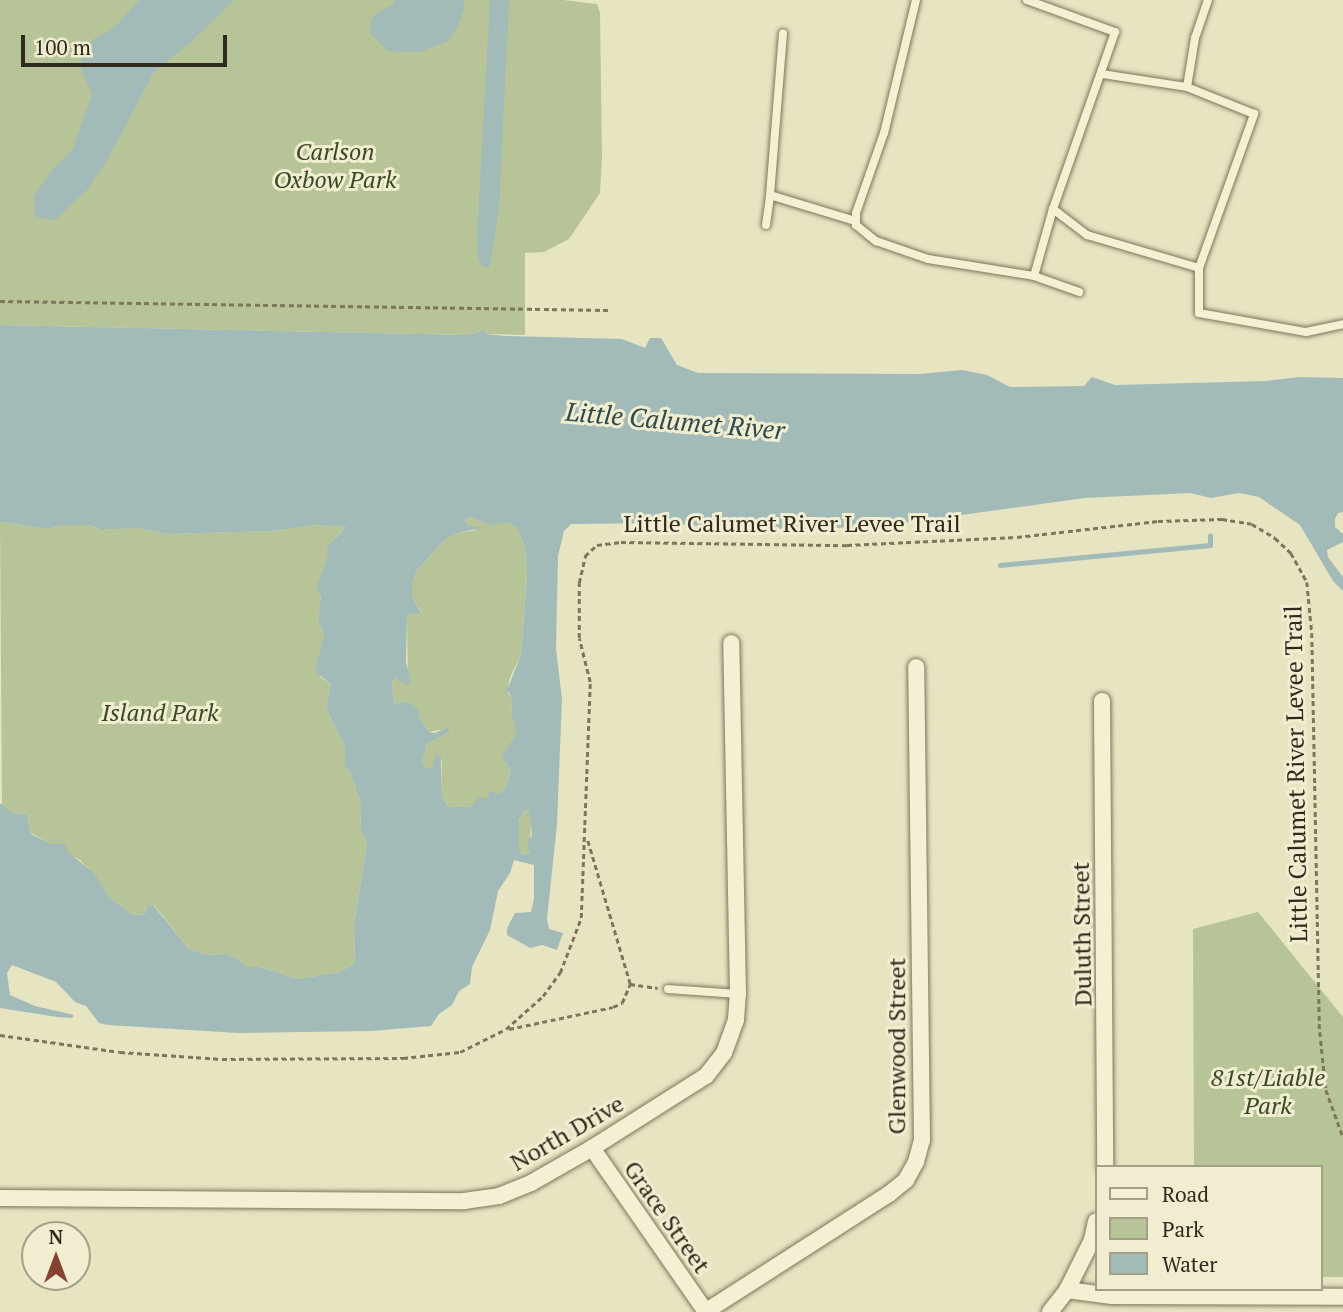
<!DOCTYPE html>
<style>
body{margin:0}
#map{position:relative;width:1343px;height:1312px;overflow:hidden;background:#e7e4c2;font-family:"PT Serif",serif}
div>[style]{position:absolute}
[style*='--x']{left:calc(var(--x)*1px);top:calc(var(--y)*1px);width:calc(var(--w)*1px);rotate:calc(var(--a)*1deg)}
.green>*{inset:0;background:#b6c497}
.water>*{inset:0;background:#a3bbb8}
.stream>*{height:4.5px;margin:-2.25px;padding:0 2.25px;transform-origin:2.25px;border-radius:2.25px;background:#a3bbb8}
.path>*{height:2.5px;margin-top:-1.25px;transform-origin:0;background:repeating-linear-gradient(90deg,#7f755b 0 5px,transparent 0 8.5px)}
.roads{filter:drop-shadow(0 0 2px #7f755b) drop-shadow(0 0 2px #7f755b)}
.lane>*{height:8px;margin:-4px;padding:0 4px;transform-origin:4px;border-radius:4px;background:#f4f0d3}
.street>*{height:16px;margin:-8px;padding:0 8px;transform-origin:8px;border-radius:8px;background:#f4f0d3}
span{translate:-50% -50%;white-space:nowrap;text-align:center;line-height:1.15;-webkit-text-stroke:6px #f0edd0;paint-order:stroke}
.park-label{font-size:24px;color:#3a4a27;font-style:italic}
.street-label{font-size:24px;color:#302a1e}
.water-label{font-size:26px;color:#2f4a4e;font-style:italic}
.legend{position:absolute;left:1095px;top:1165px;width:228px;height:126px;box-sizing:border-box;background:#f0edd0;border:2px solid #a39f89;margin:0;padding:9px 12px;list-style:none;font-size:21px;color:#302a1e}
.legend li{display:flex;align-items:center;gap:14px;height:35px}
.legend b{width:35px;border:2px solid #a39f89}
.north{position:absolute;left:21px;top:1221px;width:70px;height:70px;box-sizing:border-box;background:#f0edd0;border:2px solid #a39f89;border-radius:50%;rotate:0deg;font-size:19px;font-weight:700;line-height:28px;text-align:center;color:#302a1e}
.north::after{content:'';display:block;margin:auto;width:24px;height:32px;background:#864333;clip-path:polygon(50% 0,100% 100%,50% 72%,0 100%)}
.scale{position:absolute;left:21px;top:35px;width:206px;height:32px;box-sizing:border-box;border:4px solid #302a1e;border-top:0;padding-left:9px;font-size:21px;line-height:24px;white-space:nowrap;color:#302a1e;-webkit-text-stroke:5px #f0edd0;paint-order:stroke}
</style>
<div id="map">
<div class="green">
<i style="clip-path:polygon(0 0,563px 0,597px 4px,600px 13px,602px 158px,600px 193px,569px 239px,544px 252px,525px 253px,525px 335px,486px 334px,485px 330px,467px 335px,0 325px)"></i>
<i style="clip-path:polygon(470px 517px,486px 523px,508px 522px,517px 528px,525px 548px,527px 573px,521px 655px,509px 680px,508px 693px,511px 696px,512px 717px,518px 733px,501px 757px,511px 770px,505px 789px,499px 794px,470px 807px,461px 807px,448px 806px,442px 797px,442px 759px,432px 768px,425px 768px,422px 763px,427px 744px,449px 732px,449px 728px,429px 732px,406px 701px,394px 704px,392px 682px,395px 679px,408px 684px,407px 616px,412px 613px,422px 613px,412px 597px,412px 582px,418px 569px,443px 542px,454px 534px,476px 530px,467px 525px,465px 520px)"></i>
<i style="clip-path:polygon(0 522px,48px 529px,63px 525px,90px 525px,101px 530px,136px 528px,168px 534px,272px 531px,316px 525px,346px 527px,336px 537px,317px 589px,321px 595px,318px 620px,324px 635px,320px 677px,331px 684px,326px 708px,345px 747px,345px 766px,350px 771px,360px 801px,361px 831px,367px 843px,354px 923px,355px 963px,340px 972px,298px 979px,260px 967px,246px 967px,238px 958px,225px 954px,207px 955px,189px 949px,154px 905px,147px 906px,145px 914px,133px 915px,110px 898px,93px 873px,80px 860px,31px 833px,27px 814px,11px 813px,2px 806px)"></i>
<i style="clip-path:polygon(529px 810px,531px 814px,530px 852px,523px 855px,519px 851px,519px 822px,524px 811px)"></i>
<i style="clip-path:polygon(1258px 912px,1343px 1017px,1343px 1277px,1320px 1277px,1320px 1167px,1194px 1167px,1193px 929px)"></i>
</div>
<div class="water">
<i style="clip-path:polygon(139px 0,234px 0,191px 42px,154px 72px,106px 162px,87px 190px,55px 220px,35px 217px,34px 196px,52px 170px,73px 149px,92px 94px,81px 69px,81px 47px,117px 25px)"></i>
<i style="clip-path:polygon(395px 0,463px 0,464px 7px,457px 28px,447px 42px,420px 52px,388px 51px,369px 32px,373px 16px,392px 5px)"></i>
<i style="clip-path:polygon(490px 0,509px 0,499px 208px,491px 260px,489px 267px,484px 267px,478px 261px,477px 236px)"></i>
<i style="clip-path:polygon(evenodd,0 325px,467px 335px,485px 330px,486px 334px,505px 336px,622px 339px,645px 348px,650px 338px,661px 338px,677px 365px,698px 373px,920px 374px,962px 370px,987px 375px,1010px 387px,1084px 386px,1092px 377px,1115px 385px,1266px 381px,1299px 377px,1343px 378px,1343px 512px,1338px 513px,1335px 519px,1335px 527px,1343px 534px,1343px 542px,1327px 550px,1328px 557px,1343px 577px,1343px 591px,1333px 581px,1300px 525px,1259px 497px,1239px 493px,1211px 498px,1190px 493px,1085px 498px,903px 523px,822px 529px,716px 528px,671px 523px,571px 524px,564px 531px,558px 556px,556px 649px,562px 699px,557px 824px,547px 919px,549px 929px,563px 933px,557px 950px,542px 945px,530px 948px,507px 935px,507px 928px,515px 913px,531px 912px,534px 898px,534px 865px,514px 860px,510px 873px,498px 891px,490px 930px,472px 967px,470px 984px,459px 991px,452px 1005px,439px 1014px,431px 1026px,372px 1031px,238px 1033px,108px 1025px,99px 1023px,86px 1006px,75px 1002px,56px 982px,12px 965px,7px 973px,10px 995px,35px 1006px,74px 1015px,72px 1018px,57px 1017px,0 1008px,0 803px,11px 813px,27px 814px,31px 834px,51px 844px,65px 844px,68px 852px,94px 873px,110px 898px,133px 915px,145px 914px,147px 906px,153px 905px,189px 949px,207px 955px,225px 954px,238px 958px,246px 967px,260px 967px,298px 979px,340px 972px,355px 963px,354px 923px,367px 843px,361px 831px,360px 801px,350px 771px,345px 766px,345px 747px,326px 708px,331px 684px,315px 672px,324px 635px,318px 620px,321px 595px,316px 589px,328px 555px,327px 547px,346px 527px,316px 525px,272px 531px,168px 534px,136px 528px,101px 530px,90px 525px,63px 525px,48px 529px,0 522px,0 325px,470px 517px,491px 525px,508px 522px,517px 528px,525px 548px,527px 573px,521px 655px,507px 690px,511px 696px,512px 717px,517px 733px,501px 757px,511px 770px,505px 789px,499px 794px,490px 791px,487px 799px,478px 797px,471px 807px,461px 807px,448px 806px,442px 797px,441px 755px,436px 755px,432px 768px,425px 768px,422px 763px,427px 744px,449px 732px,449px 727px,434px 733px,429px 732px,419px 718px,419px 710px,406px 701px,394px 704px,392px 682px,395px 679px,408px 685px,411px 682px,406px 662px,407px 616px,412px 613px,422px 614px,412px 597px,412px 582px,418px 569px,443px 542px,454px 534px,480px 528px,467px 525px,465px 520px,470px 517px,0 325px,529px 810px,532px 835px,527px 842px,530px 852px,523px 855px,519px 850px,519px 821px,524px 811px,529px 810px)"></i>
</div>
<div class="stream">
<i style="--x:1000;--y:565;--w:211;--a:-5.4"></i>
<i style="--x:1210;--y:545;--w:9;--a:-90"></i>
</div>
<div class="path">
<i style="--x:0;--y:301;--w:608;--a:0.85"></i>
<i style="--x:630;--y:984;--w:28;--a:8"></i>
<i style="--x:509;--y:1029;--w:106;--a:-11.9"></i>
<i style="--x:613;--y:1007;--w:10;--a:-24"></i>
<i style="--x:622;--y:1003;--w:21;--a:-67"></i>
<i style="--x:630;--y:984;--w:151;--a:-106.5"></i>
<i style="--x:0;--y:1035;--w:121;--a:8.1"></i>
<i style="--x:120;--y:1052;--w:102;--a:3.9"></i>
<i style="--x:222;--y:1059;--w:181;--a:-0.3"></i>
<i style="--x:403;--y:1058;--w:57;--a:-6"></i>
<i style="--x:460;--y:1052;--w:51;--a:-26.6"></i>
<i style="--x:506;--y:1029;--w:50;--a:-41.7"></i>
<i style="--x:543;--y:996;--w:29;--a:-54"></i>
<i style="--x:560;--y:973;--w:59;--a:-69.1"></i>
<i style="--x:581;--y:918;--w:236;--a:-87.8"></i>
<i style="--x:590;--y:682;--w:45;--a:-104"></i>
<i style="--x:579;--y:638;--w:55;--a:-90"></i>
<i style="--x:579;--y:583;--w:28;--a:-77"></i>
<i style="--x:585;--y:556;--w:16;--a:-43"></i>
<i style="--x:597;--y:545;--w:24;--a:-7"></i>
<i style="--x:621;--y:542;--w:226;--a:0.8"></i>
<i style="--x:847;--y:545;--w:170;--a:-2.7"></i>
<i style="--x:1017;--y:537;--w:142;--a:-6.5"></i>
<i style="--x:1158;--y:521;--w:64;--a:-1.8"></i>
<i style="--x:1222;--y:519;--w:30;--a:9"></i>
<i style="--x:1252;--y:524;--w:27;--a:31"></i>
<i style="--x:1275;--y:538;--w:22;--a:43"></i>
<i style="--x:1291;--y:553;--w:33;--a:61"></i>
<i style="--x:1307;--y:582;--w:51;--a:84.4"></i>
<i style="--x:1312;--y:633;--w:399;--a:88.9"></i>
<i style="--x:1320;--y:1032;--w:58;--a:84.1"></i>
<i style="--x:1326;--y:1090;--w:50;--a:70.1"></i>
</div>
<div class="roads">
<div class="lane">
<i style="--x:916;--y:0;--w:137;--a:103.5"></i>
<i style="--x:884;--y:133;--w:85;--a:109.3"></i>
<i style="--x:856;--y:213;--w:12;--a:90"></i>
<i style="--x:856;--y:225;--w:26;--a:39"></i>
<i style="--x:876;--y:241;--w:55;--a:19.1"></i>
<i style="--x:928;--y:259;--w:107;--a:9.1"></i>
<i style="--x:1034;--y:276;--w:48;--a:19.6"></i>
<i style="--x:1027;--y:0;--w:94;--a:20"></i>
<i style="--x:1115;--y:32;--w:188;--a:109.3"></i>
<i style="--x:1053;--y:209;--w:43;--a:37.4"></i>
<i style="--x:1087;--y:235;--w:117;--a:16.4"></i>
<i style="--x:1199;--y:268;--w:164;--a:-70.3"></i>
<i style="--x:1254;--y:114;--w:72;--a:-158.1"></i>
<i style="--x:1187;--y:87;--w:50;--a:-80.7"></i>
<i style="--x:1195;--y:38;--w:40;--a:-71.1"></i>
<i style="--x:1102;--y:74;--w:86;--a:8.7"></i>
<i style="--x:770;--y:195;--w:162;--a:-85.4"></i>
<i style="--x:766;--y:225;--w:30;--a:-82"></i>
<i style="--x:770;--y:195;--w:89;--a:17"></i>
<i style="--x:1199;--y:268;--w:45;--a:90"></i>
<i style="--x:1199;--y:313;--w:109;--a:10.1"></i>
<i style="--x:1306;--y:332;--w:38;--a:-12"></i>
<i style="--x:1034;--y:276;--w:70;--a:-74.2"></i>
<i style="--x:668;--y:989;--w:70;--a:4.1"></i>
</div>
<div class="street">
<i style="--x:1102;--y:701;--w:466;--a:89.6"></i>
<i style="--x:592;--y:1148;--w:200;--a:55.2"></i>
<i style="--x:0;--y:1198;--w:464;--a:0.4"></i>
<i style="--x:464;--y:1201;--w:35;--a:-8"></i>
<i style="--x:499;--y:1196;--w:35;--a:-22"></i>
<i style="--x:531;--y:1183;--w:70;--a:-29.8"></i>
<i style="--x:592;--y:1148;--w:135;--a:-32.3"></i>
<i style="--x:706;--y:1076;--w:29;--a:-52"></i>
<i style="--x:724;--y:1053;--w:35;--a:-70"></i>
<i style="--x:736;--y:1020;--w:26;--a:-86"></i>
<i style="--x:738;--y:994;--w:351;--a:-91.1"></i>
<i style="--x:1067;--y:1290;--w:45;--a:7.6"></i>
<i style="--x:1112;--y:1296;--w:231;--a:0.2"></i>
<i style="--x:705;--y:1312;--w:219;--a:-32.7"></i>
<i style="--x:889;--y:1194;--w:22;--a:-39"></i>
<i style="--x:906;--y:1180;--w:21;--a:-61"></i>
<i style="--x:916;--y:1162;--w:23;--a:-75"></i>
<i style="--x:922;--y:1140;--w:473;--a:-90.7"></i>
<i style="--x:1050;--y:1312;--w:28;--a:-52"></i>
<i style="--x:1067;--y:1290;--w:56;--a:-63.4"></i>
<i style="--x:1092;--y:1240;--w:19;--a:-78"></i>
</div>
</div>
<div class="park-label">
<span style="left:335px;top:166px">Carlson<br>Oxbow Park</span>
<span style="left:160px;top:713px">Island Park</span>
<span style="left:1268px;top:1092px">81st/Liable<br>Park</span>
</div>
<div class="street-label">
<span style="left:792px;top:524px">Little Calumet River Levee Trail</span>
<span style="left:1296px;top:774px;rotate:-91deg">Little Calumet River Levee Trail</span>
<span style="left:1082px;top:934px;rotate:-91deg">Duluth Street</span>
<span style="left:897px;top:1046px;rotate:-90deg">Glenwood Street</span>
<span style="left:567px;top:1133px;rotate:-30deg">North Drive</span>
<span style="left:667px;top:1217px;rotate:55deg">Grace Street</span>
</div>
<div class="water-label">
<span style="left:675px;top:421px;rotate:5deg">Little Calumet River</span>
</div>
<ul class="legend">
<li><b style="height:9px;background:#f4f0d3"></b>Road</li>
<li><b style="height:19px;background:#b6c497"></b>Park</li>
<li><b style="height:19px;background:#a3bbb8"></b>Water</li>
</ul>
<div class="north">N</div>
<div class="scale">100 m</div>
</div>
